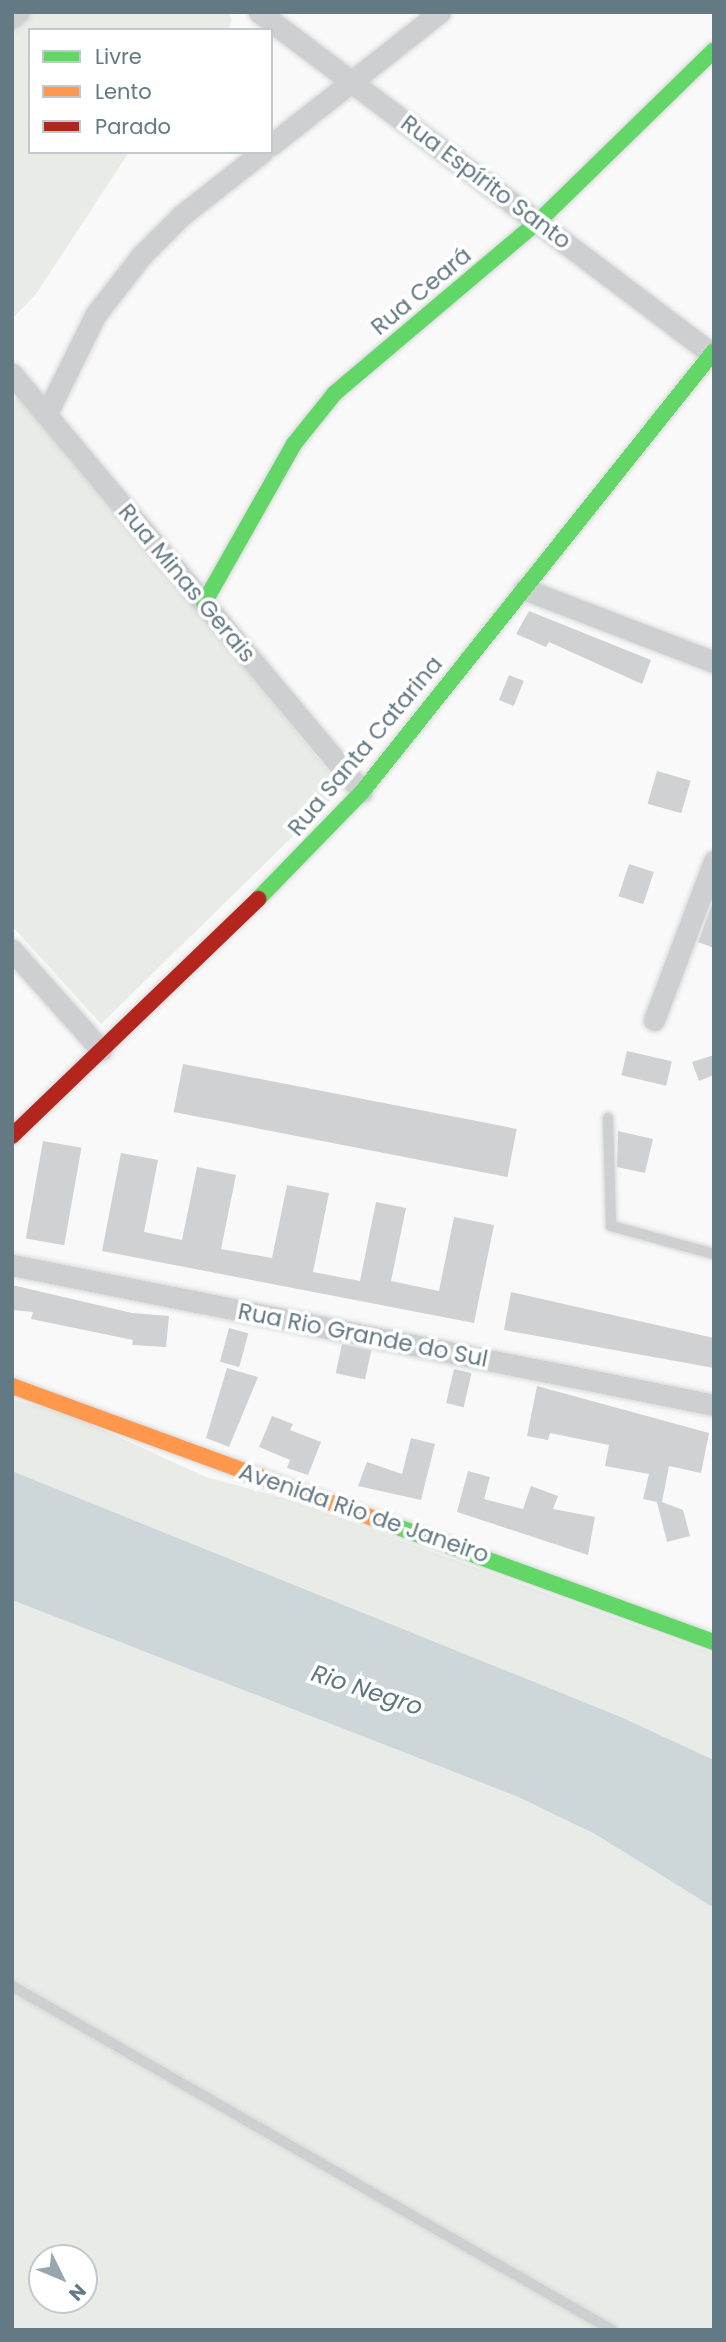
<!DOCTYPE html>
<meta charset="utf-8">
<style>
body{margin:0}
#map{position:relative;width:726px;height:2342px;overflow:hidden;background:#f9f9f9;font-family:Poppins,sans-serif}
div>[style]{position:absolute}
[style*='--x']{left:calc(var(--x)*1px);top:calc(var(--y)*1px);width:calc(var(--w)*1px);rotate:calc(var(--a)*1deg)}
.green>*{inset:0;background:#e8ebe6}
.water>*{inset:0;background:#cdd7da}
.building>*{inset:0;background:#cfd1d2;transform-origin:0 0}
.roads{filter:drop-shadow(0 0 2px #d6d7d8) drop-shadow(0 0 2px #d6d7d8)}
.lane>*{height:10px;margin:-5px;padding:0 5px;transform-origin:5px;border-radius:5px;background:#cecfd0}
.street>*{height:21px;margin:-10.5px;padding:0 10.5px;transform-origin:10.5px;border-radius:10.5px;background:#cecfd0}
.fast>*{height:16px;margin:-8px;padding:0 8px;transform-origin:8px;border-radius:8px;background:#63d668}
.slow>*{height:16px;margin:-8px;padding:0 8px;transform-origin:8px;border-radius:8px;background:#ff974d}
.jam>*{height:16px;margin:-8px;padding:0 8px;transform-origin:8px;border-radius:8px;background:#b3261e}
span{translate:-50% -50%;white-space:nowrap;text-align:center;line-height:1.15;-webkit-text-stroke:7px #fff;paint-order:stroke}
.street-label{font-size:23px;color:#637984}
.water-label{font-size:24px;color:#5e787e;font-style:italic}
.frame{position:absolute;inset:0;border:14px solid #637984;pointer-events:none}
.legend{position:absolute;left:28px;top:28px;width:245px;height:126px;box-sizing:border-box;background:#fff;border:2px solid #c1c9ce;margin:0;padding:9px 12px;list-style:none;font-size:21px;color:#637984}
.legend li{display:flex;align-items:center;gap:14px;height:35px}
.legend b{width:35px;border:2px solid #c1c9ce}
.north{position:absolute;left:28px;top:2244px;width:70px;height:70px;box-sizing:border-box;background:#fff;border:2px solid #c1c9ce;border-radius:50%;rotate:133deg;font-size:19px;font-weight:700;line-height:28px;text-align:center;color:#637984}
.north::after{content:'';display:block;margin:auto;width:24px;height:32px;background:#98a6ad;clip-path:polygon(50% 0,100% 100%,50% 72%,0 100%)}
</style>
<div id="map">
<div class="green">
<i style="clip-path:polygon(12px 12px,228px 12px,232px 20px,228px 30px,30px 30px,30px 152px,129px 152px,36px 294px,14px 317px)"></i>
<i style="clip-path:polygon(21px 394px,342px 788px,101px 1024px,12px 926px,12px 402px)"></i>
<i style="clip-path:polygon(12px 1399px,75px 1417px,206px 1477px,287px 1499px,714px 1654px,714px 1760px,621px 1717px,12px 1471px)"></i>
<i style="clip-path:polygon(evenodd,12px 1600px,516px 1796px,595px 1834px,714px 1908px,714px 2330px,12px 2330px,12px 1600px,42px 2258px,84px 2258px,84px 2300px,42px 2300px,42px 2258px)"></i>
</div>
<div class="water">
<i style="clip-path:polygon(12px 1471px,621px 1717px,714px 1760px,714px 1908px,595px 1834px,516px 1796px,12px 1600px)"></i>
</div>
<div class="building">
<i style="clip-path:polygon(529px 611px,651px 660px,642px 684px,549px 642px,546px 647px,516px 634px)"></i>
<i style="left:509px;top:675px;width:16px;height:27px;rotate:22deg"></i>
<i style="left:657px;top:771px;width:35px;height:34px;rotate:16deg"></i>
<i style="left:629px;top:864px;width:26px;height:34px;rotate:18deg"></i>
<i style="clip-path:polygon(714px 899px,714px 948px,698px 942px)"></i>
<i style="left:627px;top:1051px;width:46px;height:25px;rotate:13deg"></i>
<i style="clip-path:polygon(714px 1055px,714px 1075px,699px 1081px,692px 1062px)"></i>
<i style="left:183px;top:1064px;width:340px;height:49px;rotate:11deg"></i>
<i style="clip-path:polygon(618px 1131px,653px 1139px,645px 1173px,617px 1167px)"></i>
<i style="left:43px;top:1141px;width:39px;height:99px;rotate:10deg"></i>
<i style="clip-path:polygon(121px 1153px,158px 1160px,144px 1232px,182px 1240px,197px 1167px,236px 1175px,221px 1249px,272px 1258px,287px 1185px,329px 1193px,313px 1272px,360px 1281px,376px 1202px,406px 1208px,391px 1281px,439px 1291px,454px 1217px,494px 1225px,474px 1323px,102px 1251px)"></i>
<i style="clip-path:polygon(12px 1285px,132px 1313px,169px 1316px,166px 1347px,132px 1345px,133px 1340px,31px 1319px,33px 1312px,12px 1310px)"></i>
<i style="clip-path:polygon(511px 1292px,714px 1338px,714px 1368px,504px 1330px)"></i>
<i style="left:229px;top:1328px;width:20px;height:35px;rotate:15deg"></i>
<i style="left:342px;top:1344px;width:30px;height:30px;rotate:12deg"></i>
<i style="clip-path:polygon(227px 1368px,258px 1377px,229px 1447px,206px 1438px)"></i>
<i style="left:454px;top:1369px;width:18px;height:35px;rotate:13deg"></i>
<i style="clip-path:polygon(537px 1386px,709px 1433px,701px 1473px,669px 1466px,662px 1502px,683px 1510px,690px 1536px,667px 1542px,657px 1502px,643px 1499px,649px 1474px,605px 1466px,609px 1445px,550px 1433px,548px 1440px,527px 1436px)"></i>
<i style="clip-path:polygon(272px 1416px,293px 1424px,290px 1430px,321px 1442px,308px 1475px,287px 1468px,290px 1460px,259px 1447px)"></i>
<i style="clip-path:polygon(411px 1438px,435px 1444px,421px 1500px,358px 1486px,367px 1462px,402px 1474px)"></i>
<i style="clip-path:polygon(468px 1471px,490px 1477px,484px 1499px,523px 1509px,531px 1486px,558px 1496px,553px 1509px,595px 1517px,588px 1555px,457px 1512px)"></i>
</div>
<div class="roads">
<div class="lane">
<i style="--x:608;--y:1118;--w:108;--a:88.4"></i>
<i style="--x:611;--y:1226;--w:107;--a:15.2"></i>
<i style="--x:12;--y:1986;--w:692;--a:29.83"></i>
</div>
<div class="street">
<i style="--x:259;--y:12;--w:568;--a:37.05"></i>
<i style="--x:12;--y:18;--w:9;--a:-41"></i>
<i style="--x:271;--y:145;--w:215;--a:-38.2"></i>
<i style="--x:12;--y:374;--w:545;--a:50.06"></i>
<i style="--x:46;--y:415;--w:113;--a:-63.7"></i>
<i style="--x:96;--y:314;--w:75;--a:-52.1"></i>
<i style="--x:142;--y:255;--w:57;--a:-45"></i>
<i style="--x:182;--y:215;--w:102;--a:-38.2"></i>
<i style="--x:524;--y:589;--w:204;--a:21"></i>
<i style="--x:12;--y:950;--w:134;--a:48.3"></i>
<i style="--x:654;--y:1020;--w:170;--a:-69.3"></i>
<i style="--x:12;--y:1265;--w:716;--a:11.28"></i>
</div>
<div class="fast">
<i style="--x:204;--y:603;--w:183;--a:-60.5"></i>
<i style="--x:294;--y:444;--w:65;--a:-51.2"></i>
<i style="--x:335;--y:393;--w:268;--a:-40.2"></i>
<i style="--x:540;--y:220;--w:243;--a:-44.3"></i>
<i style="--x:258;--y:899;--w:149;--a:-45.8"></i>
<i style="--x:362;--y:792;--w:564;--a:-51.4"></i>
<i style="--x:395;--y:1526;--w:339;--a:20"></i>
</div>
<div class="slow">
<i style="--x:12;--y:1386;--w:408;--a:20.1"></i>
</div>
<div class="jam">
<i style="--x:12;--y:1136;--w:342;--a:-43.9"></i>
</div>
</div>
<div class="street-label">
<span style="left:486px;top:182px;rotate:37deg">Rua Espírito Santo</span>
<span style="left:421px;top:291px;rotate:-40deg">Rua Ceará</span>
<span style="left:187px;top:583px;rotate:50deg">Rua Minas Gerais</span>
<span style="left:365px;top:746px;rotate:-50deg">Rua Santa Catarina</span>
<span style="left:363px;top:1335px;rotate:11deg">Rua Rio Grande do Sul</span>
<span style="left:364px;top:1513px;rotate:19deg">Avenida Rio de Janeiro</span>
</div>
<div class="water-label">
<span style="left:367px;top:1690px;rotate:18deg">Rio Negro</span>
</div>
<div class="frame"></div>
<ul class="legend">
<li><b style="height:9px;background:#63d668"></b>Livre</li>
<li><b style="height:9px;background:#ff974d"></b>Lento</li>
<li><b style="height:9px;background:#b3261e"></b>Parado</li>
</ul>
<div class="north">N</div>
</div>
